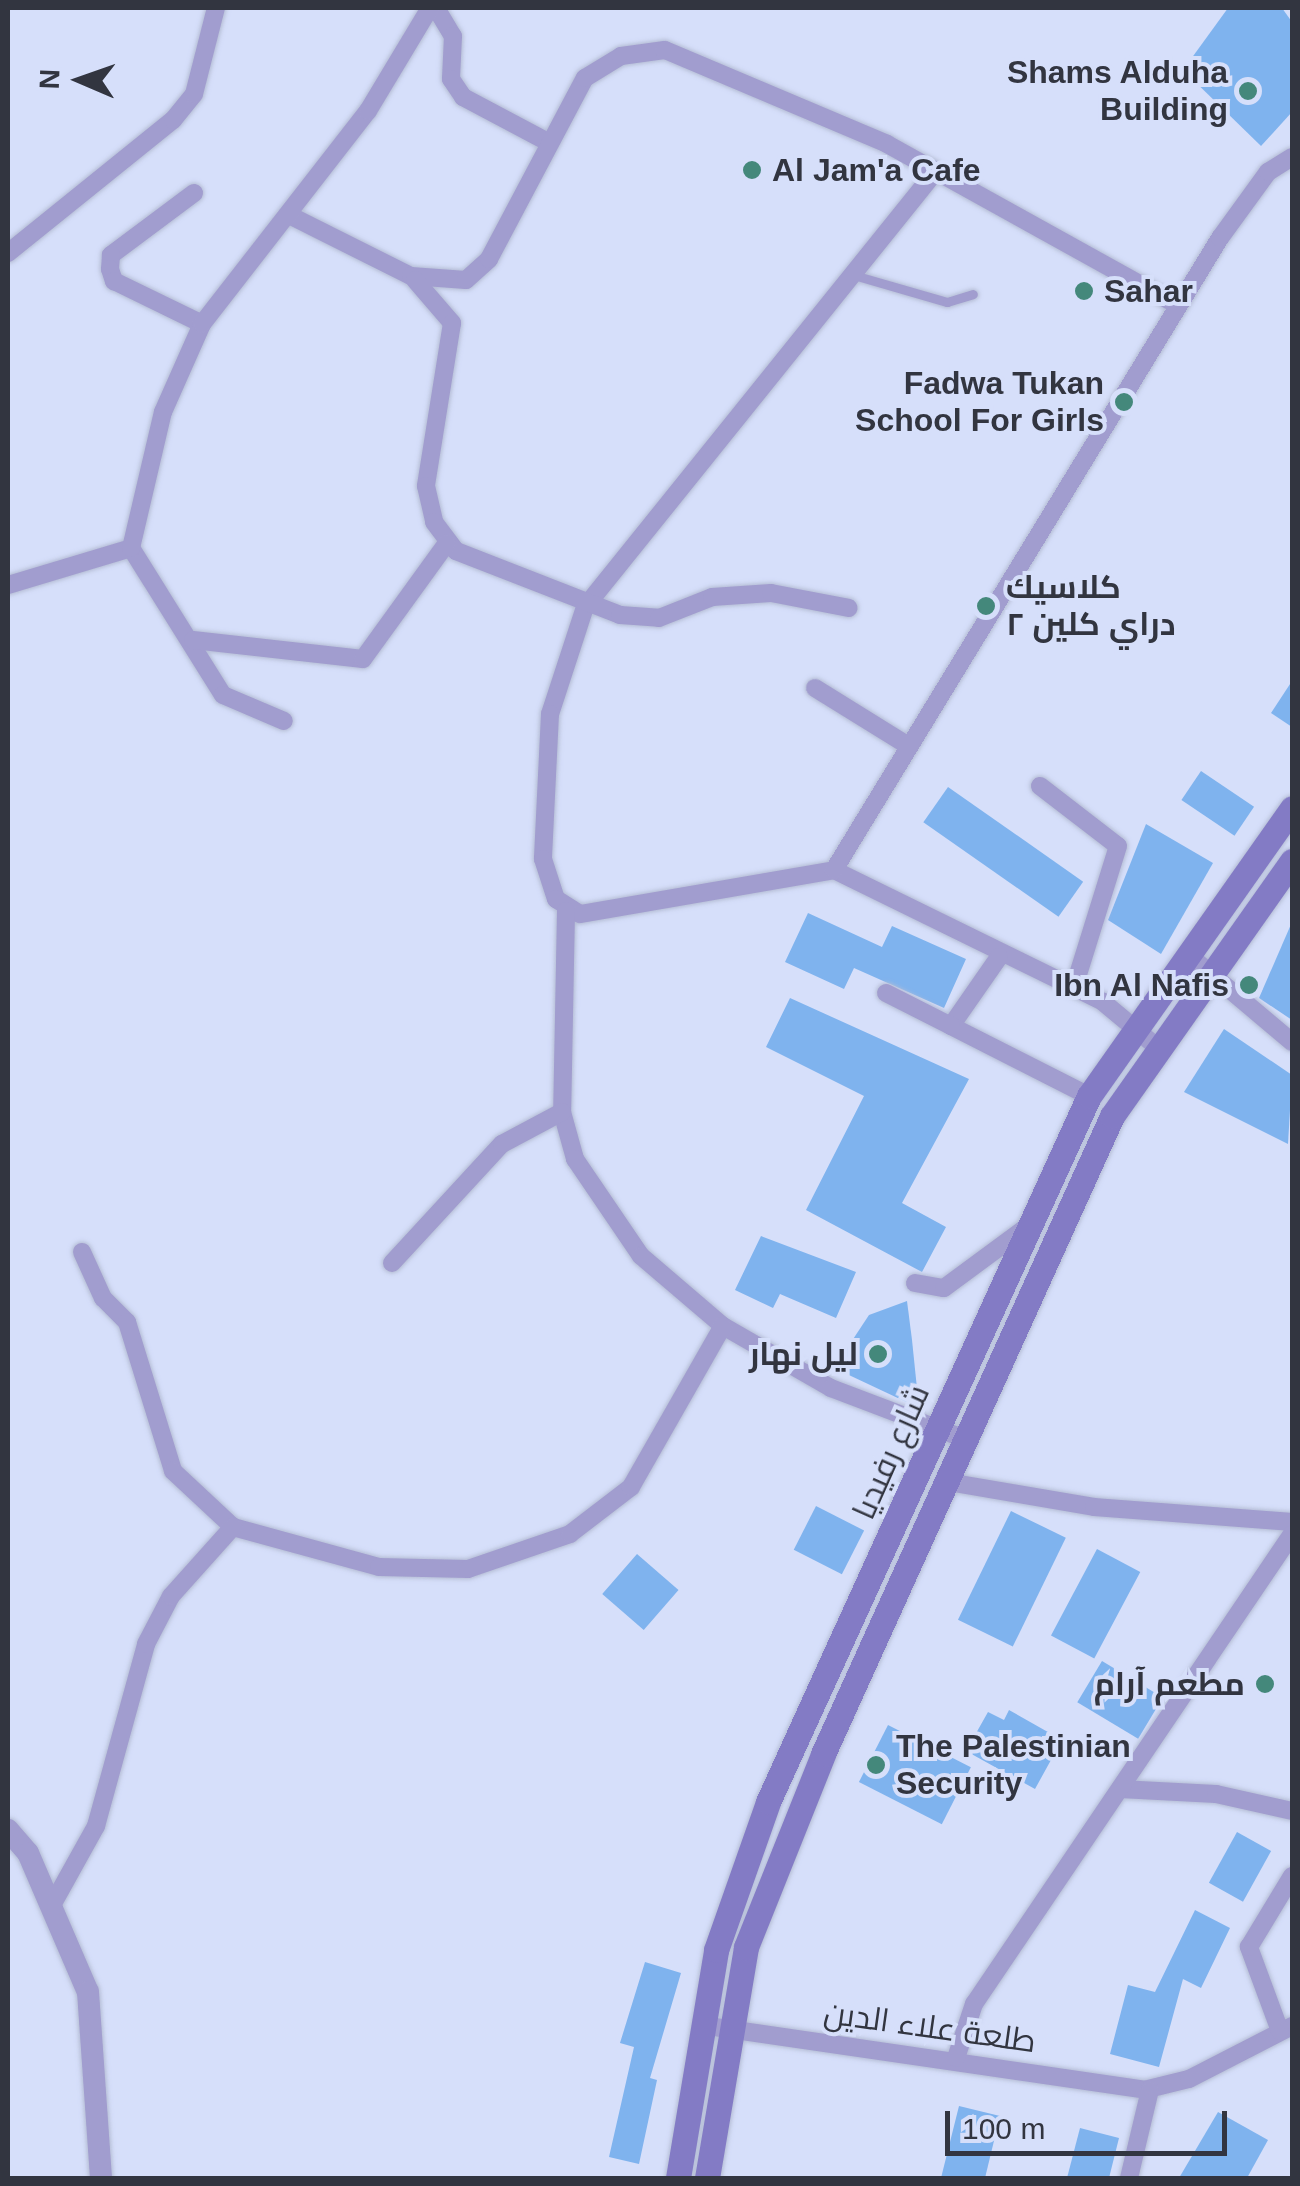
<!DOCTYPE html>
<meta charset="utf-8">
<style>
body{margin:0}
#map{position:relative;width:1300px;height:2186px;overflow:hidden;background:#d6dffa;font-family:Arial,Cairo,sans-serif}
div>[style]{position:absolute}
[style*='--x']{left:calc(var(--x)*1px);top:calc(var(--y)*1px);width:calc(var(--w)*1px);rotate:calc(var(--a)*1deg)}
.building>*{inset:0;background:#7fb3ee;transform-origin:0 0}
.roads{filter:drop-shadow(0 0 2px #b5bdd5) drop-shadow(0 0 2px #b5bdd5)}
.service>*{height:9px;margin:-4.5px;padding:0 4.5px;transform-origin:4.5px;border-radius:4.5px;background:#a19dcf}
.minor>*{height:18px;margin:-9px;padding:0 9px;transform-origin:9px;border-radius:9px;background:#a19dcf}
.tertiary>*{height:22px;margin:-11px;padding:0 11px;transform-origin:11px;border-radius:11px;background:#a19dcf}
.secondary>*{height:25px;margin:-12.5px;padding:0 12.5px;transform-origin:12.5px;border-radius:12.5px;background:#837bc5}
.dots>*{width:28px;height:28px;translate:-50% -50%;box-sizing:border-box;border:5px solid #d6dffa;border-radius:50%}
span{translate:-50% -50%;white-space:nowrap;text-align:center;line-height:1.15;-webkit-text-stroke:8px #d6dffa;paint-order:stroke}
.poi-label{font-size:32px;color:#323540;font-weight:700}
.right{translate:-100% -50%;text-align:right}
.left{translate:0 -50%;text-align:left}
.street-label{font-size:32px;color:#323540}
.frame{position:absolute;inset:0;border:10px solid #323540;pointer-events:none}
.north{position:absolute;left:30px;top:30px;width:100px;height:100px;-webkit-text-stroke:8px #d6dffa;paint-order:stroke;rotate:272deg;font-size:28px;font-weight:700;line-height:40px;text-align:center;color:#323540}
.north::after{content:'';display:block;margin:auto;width:35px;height:45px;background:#323540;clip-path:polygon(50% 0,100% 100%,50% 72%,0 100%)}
.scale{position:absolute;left:945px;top:2111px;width:282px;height:45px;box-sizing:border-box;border:5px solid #323540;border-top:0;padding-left:12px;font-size:30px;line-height:35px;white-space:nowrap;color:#323540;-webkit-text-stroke:8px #d6dffa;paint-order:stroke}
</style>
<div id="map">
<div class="building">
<i style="clip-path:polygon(1228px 8px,1282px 8px,1292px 22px,1292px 112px,1261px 146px,1183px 70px)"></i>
<i style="clip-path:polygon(1292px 681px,1292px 727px,1271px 713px)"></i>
<i style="left:1201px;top:771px;width:64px;height:35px;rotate:34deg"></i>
<i style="left:948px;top:787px;width:165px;height:43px;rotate:35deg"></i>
<i style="clip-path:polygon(1146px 824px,1213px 863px,1161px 954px,1108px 920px)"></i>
<i style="clip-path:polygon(808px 913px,882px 947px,892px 926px,966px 959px,944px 1008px,854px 968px,844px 989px,785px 962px)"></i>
<i style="clip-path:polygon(1292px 922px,1292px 1020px,1259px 998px)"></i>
<i style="clip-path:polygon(790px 998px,969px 1079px,902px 1203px,946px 1227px,922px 1272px,806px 1210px,864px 1096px,766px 1047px)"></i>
<i style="clip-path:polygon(1224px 1029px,1292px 1075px,1288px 1144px,1184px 1092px)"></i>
<i style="clip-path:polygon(761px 1236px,856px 1272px,836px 1318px,780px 1294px,773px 1308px,735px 1290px)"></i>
<i style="clip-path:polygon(907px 1301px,912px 1340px,919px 1408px,834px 1368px,869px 1315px)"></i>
<i style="left:816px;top:1506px;width:54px;height:49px;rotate:27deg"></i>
<i style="left:1011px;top:1511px;width:61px;height:121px;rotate:26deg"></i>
<i style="left:1097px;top:1549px;width:49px;height:98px;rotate:28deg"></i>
<i style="left:637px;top:1554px;width:55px;height:53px;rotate:41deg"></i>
<i style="left:1102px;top:1661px;width:71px;height:48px;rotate:31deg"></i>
<i style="clip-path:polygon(1009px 1710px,1062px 1740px,1035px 1789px,966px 1751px,988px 1712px,1004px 1720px)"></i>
<i style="left:888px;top:1725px;width:93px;height:64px;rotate:27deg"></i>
<i style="left:1237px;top:1832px;width:39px;height:58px;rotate:29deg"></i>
<i style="clip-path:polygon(1195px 1910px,1230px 1928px,1201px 1988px,1183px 1979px,1159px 2067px,1110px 2054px,1128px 1985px,1155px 1992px)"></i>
<i style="clip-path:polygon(645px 1962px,681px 1973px,650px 2078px,657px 2080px,639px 2164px,609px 2157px,634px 2047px,620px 2043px)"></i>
<i style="clip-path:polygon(959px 2106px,1000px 2116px,985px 2178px,941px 2178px)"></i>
<i style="clip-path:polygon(1218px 2112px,1268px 2140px,1247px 2178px,1179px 2178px)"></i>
<i style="clip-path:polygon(1080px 2128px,1119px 2138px,1109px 2178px,1067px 2178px)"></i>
</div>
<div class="roads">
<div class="service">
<i style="--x:857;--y:276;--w:94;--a:16.1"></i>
<i style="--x:947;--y:302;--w:27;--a:-17"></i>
</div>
<div class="minor">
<i style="--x:436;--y:8;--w:33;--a:59"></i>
<i style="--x:453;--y:36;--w:43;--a:92.7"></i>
<i style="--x:451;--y:79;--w:22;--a:56"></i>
<i style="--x:463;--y:97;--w:96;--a:27.9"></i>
<i style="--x:935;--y:172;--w:558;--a:128.82"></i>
<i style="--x:585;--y:607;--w:113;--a:108.1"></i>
<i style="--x:550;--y:714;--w:145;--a:92.8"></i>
<i style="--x:543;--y:859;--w:42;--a:72"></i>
<i style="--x:556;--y:899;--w:28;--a:32"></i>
<i style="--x:580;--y:914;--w:258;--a:-9.8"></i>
<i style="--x:834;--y:870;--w:300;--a:26.1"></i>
<i style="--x:1103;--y:1002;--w:70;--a:39.8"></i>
<i style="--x:194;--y:193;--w:104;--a:143.2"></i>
<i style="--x:111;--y:255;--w:14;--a:94"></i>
<i style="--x:110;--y:269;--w:13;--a:72"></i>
<i style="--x:114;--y:281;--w:98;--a:26"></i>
<i style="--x:291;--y:216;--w:134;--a:26.6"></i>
<i style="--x:411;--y:276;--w:55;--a:4.2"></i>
<i style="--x:466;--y:280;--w:31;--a:-42"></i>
<i style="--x:489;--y:259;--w:205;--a:-62.1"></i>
<i style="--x:585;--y:78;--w:42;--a:-31.4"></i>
<i style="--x:621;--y:56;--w:44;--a:-7.8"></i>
<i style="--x:665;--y:50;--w:241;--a:22.9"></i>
<i style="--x:887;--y:144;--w:332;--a:29"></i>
<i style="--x:8;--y:253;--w:212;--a:-38.9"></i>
<i style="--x:173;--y:120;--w:33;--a:-51"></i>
<i style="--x:194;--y:94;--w:89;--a:-75.7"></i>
<i style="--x:415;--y:280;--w:57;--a:49.3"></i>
<i style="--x:452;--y:323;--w:165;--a:99.1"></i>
<i style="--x:426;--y:486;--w:37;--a:77"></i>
<i style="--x:434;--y:522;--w:36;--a:53"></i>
<i style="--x:456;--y:551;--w:176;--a:21.3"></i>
<i style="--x:620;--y:615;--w:39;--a:4"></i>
<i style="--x:659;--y:618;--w:57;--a:-21.6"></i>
<i style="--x:712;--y:597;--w:59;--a:-3.9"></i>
<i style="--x:771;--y:593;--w:79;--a:10.9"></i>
<i style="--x:131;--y:548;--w:173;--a:58"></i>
<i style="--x:223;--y:695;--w:66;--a:23.1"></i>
<i style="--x:8;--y:585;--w:128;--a:-16.7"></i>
<i style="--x:131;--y:548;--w:140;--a:-76.8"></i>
<i style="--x:163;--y:412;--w:96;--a:-66.1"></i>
<i style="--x:202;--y:324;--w:270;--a:-52.1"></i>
<i style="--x:368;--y:111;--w:120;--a:-59"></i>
<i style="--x:193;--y:640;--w:171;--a:6.4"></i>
<i style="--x:363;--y:659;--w:143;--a:-54.1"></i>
<i style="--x:815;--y:688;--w:108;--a:31.8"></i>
<i style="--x:1040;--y:786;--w:98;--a:37.6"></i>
<i style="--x:1118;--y:846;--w:148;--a:107.3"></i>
<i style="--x:834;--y:870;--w:741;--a:-58.59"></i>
<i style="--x:1220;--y:238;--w:82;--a:-54"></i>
<i style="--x:1268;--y:172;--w:28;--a:-32"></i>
<i style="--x:566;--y:911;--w:201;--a:91.1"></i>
<i style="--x:562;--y:1112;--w:49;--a:74.5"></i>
<i style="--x:575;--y:1159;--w:117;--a:55.8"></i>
<i style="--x:641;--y:1256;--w:108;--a:40.5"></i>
<i style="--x:723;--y:1326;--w:125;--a:29.9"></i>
<i style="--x:831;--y:1388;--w:143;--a:20.8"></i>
<i style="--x:999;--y:957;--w:84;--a:124.8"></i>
<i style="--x:951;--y:1026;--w:155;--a:26.9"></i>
<i style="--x:1191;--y:957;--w:132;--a:40.1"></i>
<i style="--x:886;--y:993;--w:73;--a:26.9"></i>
<i style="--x:82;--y:1252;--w:51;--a:65.5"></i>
<i style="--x:103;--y:1298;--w:34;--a:45"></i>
<i style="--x:127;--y:1322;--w:156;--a:72.8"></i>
<i style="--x:173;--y:1471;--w:82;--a:43"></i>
<i style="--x:233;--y:1527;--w:151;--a:15.3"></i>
<i style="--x:379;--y:1567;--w:89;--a:1.3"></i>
<i style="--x:468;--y:1569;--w:108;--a:-18.9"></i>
<i style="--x:570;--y:1534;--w:77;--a:-37.6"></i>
<i style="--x:631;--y:1487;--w:185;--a:-60.3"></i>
<i style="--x:392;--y:1263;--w:162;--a:-47.3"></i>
<i style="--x:502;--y:1144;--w:68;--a:-28.1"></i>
<i style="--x:915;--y:1283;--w:29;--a:10"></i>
<i style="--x:944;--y:1288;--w:104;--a:-36.4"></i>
<i style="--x:948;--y:1482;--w:148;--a:9.7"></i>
<i style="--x:1094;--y:1507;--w:199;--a:4.3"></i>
<i style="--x:1120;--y:1789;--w:96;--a:3"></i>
<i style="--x:1216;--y:1794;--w:78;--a:12.6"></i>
<i style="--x:51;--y:1907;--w:93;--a:-60.9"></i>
<i style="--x:96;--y:1826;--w:189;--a:-74.6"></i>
<i style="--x:146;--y:1644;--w:54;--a:-62.5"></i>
<i style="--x:171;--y:1596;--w:93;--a:-48.1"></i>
<i style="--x:701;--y:2025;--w:448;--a:8.3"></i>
<i style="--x:1144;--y:2090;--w:46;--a:-13.7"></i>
<i style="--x:1189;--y:2079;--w:116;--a:-27.2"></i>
<i style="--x:1280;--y:2031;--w:90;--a:-110.3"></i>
<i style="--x:1249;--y:1947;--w:83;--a:-58.8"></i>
<i style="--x:956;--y:2058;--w:57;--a:-71.6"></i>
<i style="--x:974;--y:2004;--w:567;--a:-55.92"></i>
<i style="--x:1129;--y:2178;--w:90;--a:-76.6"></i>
</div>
<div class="tertiary">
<i style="--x:8;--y:1830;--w:30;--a:49"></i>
<i style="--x:28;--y:1853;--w:151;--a:66.7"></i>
<i style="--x:88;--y:1992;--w:186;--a:86"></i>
</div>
<div class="secondary">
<i style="--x:678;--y:2178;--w:231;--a:-80.5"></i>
<i style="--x:716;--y:1950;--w:157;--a:-70.6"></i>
<i style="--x:768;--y:1802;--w:776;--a:-65.55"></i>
<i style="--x:1089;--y:1096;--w:352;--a:-54.8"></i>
<i style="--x:707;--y:2178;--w:234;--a:-80.4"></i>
<i style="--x:746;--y:1947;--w:208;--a:-68.2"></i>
<i style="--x:823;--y:1754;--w:700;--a:-65.63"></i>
<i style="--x:1112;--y:1116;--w:312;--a:-54.8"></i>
</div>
</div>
<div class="dots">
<i style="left:1248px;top:91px;background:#44887b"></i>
<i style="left:752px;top:170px;background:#44887b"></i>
<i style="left:1084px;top:291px;background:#44887b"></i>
<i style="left:1124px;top:402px;background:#44887b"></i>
<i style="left:986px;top:606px;background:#44887b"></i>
<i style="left:1249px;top:985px;background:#44887b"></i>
<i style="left:878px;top:1354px;background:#44887b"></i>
<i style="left:1265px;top:1684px;background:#44887b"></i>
<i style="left:876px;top:1765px;background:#44887b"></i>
</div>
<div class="poi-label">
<span class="right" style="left:1228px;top:91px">Shams Alduha<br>Building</span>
<span class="left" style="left:772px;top:170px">Al Jam'a Cafe</span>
<span class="left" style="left:1104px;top:291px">Sahar</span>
<span class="right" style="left:1104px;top:402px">Fadwa Tukan<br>School For Girls</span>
<span class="left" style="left:1006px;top:606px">كلاسيك<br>دراي كلين ٢</span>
<span class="right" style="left:1229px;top:985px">Ibn Al Nafis</span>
<span class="right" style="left:858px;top:1354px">ليل نهار</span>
<span class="right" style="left:1245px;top:1684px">مطعم آرام</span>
<span class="left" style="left:896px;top:1765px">The Palestinian<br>Security</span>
</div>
<div class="street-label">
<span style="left:891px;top:1452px;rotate:-66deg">شارع رفيديا</span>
<span style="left:930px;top:2027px;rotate:8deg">طلعة علاء الدين</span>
</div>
<div class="frame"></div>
<div class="north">N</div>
<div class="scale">100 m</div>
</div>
